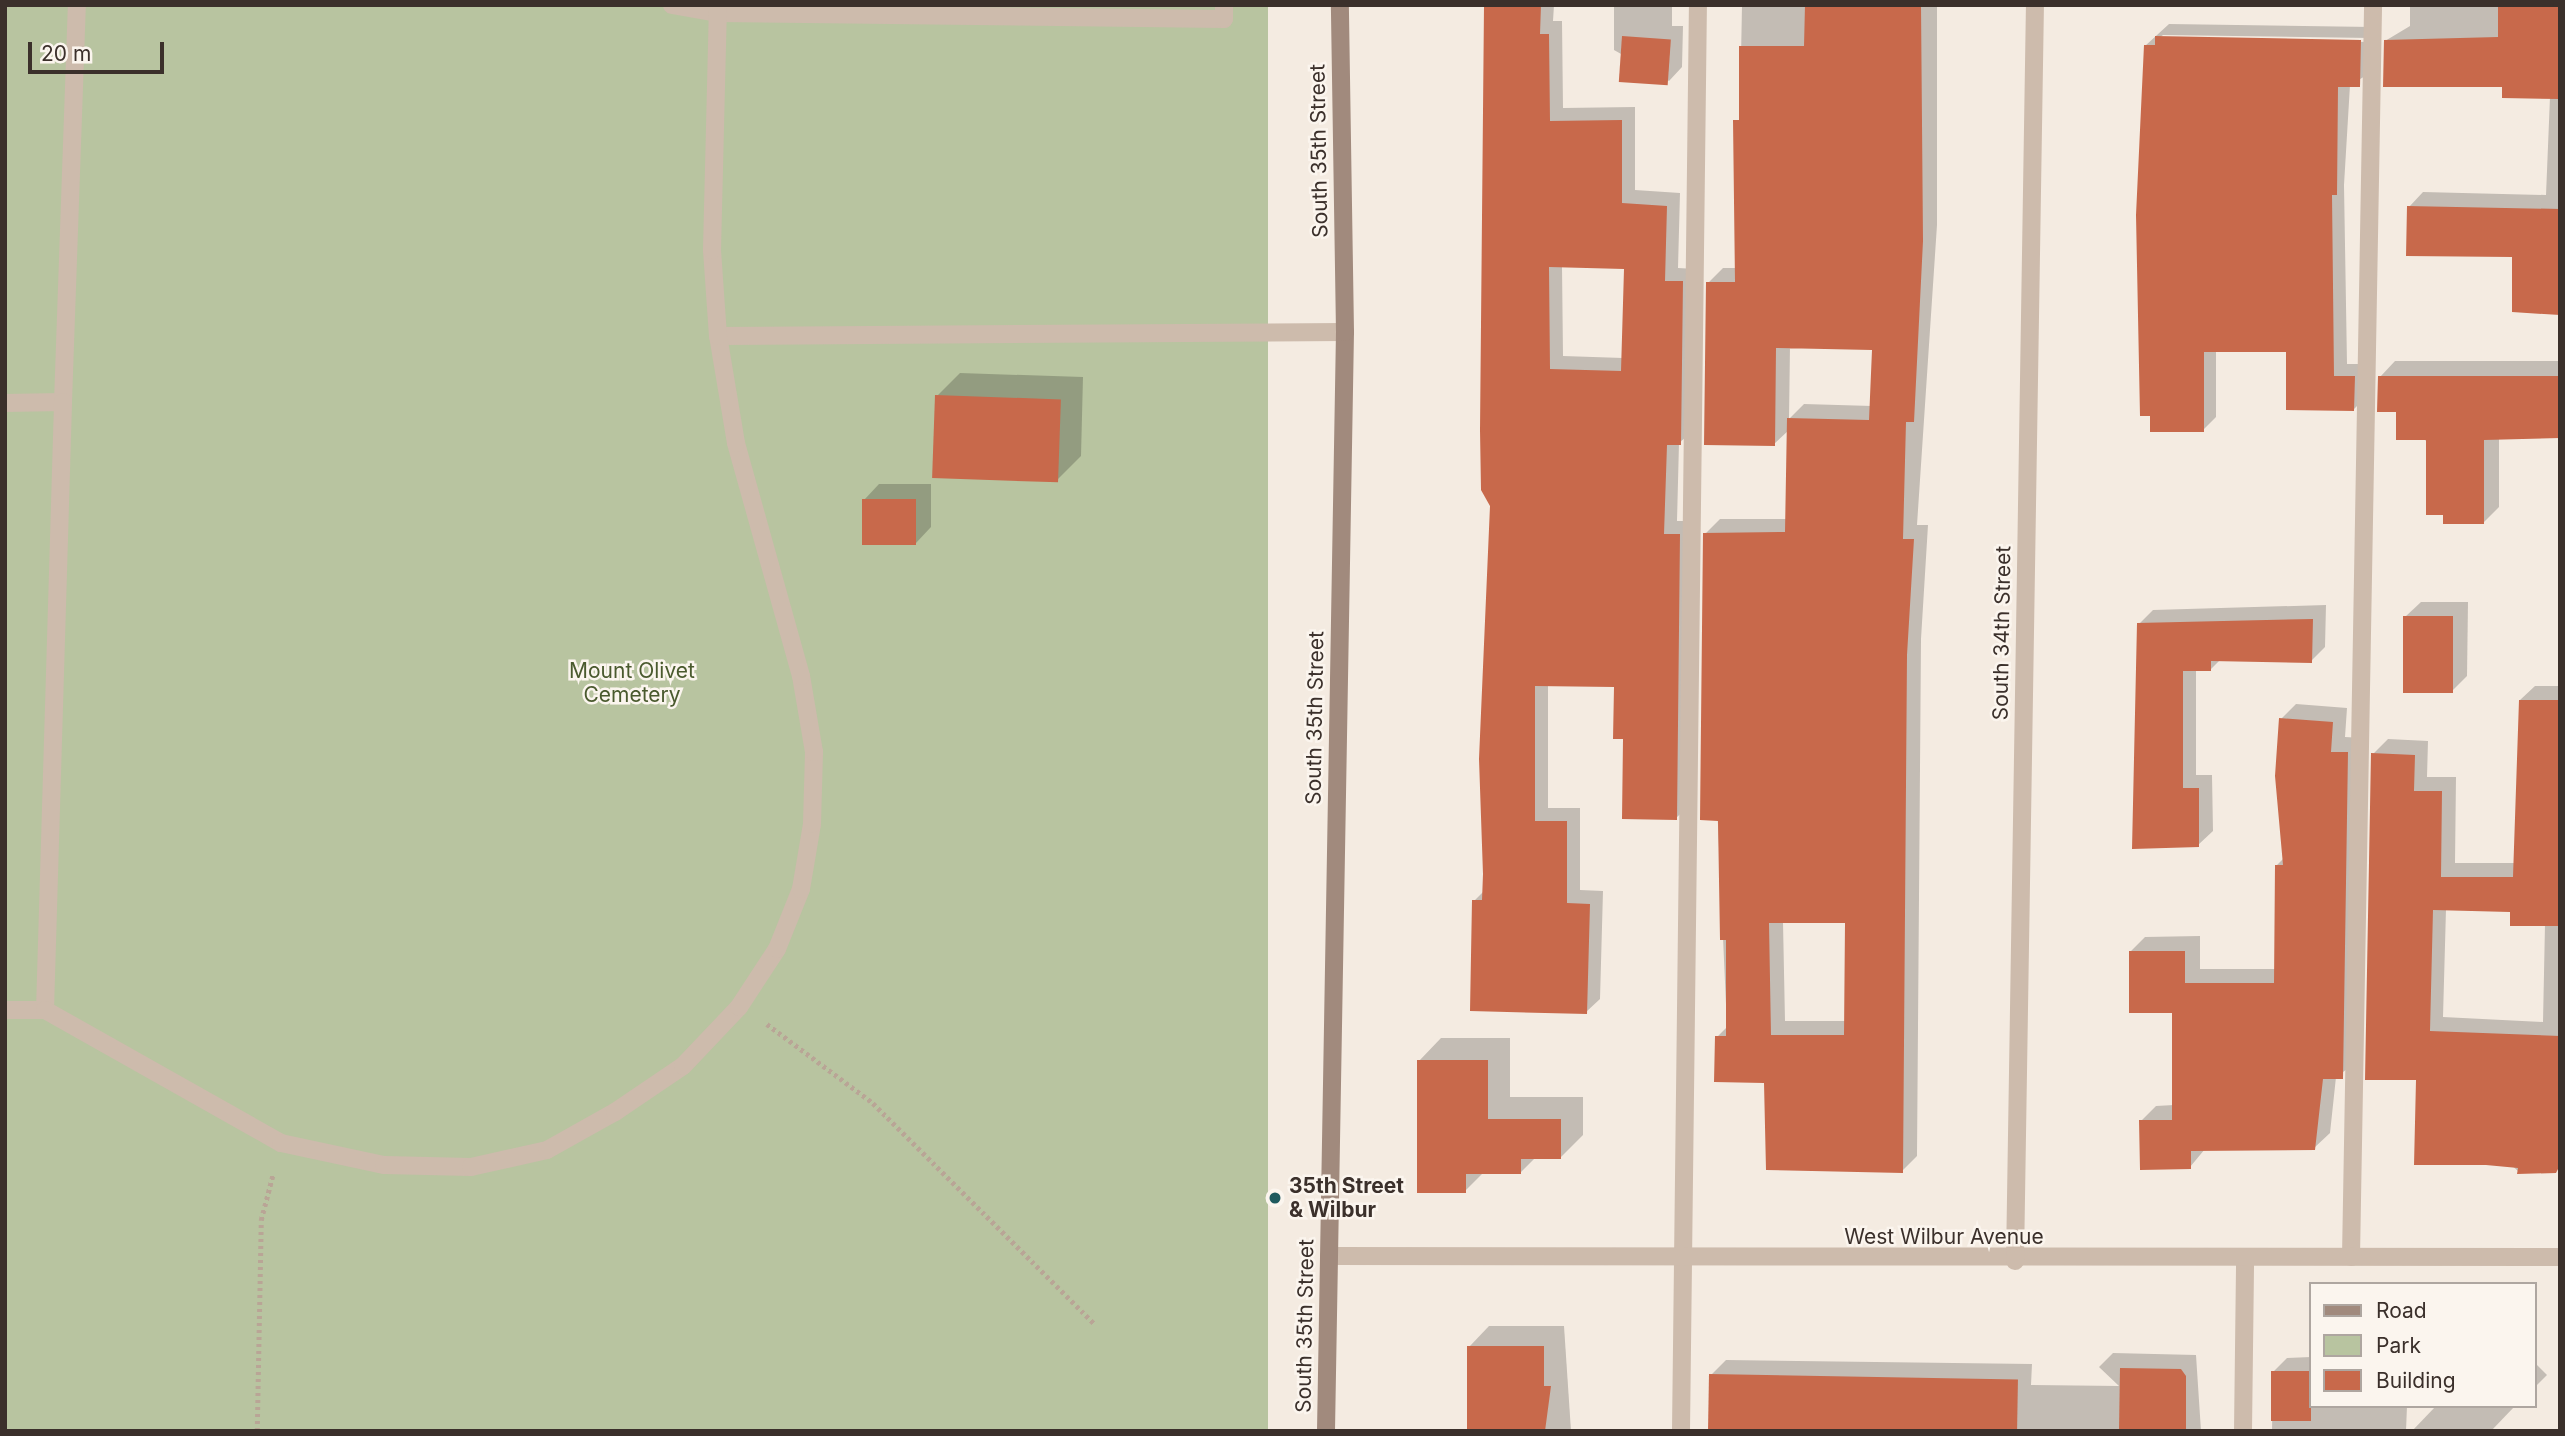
<!DOCTYPE html>
<style>
body{margin:0}
#map{position:relative;width:2565px;height:1436px;overflow:hidden;background:#f4ebe1;font-family:Inter,sans-serif}
div>[style]{position:absolute}
[style*='--x']{left:calc(var(--x)*1px);top:calc(var(--y)*1px);width:calc(var(--w)*1px);rotate:calc(var(--a)*1deg)}
.green>*{inset:0;background:#b8c4a0;transform-origin:0 0}
.shadow>*{inset:0;background:#0003}
.building>*{inset:0;background:#c8694b;transform-origin:0 0}
.path>*{height:4.5px;margin-top:-2.25px;transform-origin:0;background:repeating-linear-gradient(90deg,#b9a596 0 3.5px,transparent 0 7px)}
.service>*{height:18px;margin:-9px;padding:0 9px;transform-origin:9px;border-radius:9px;background:#cdbbac}
.minor>*{height:18px;margin:-9px;padding:0 9px;transform-origin:9px;border-radius:9px;background:#cdbbac}
.secondary>*{height:18px;margin:-9px;padding:0 9px;transform-origin:9px;border-radius:9px;background:#a18a7d}
.dots>*{width:19px;height:19px;translate:-50% -50%;box-sizing:border-box;border:4px solid #fbf5ee;border-radius:50%}
span{translate:-50% -50%;white-space:nowrap;text-align:center;line-height:1.15;-webkit-text-stroke:5px #fbf5ee;paint-order:stroke}
.street-label{font-size:21px;color:#3b302b}
.park-label{font-size:21px;color:#4a5a2e}
.poi-label{font-size:21px;color:#3b302b;font-weight:700}
.left{translate:0 -50%;text-align:left}
.frame{position:absolute;inset:0;border:7px solid #3b302b;pointer-events:none}
.legend{position:absolute;left:2309px;top:1282px;width:228px;height:126px;box-sizing:border-box;background:#fbf5ee;border:2px solid #aea6a0;margin:0;padding:9px 12px;list-style:none;font-size:21px;color:#3b302b}
.legend li{display:flex;align-items:center;gap:14px;height:35px}
.legend b{width:35px;border:2px solid #aea6a0}
.scale{position:absolute;left:28px;top:42px;width:136px;height:32px;box-sizing:border-box;border:4px solid #3b302b;border-top:0;padding-left:9px;font-size:21px;line-height:24px;white-space:nowrap;color:#3b302b;-webkit-text-stroke:5px #fbf5ee;paint-order:stroke}
</style>
<div id="map">
<div class="green">
<i style="left:5px;top:5px;width:1263px;height:1426px"></i>
</div>
<div class="shadow">
<i style="clip-path:polygon(evenodd,1487px 5px,1554px 5px,1553px 21px,1562px 21px,1563px 108px,1635px 107px,1635px 190px,1680px 193px,1678px 268px,1696px 269px,1694px 430px,1679px 443px,1677px 521px,1693px 521px,1690px 805px,1676px 818px,1625px 737px,1616px 686px,1548px 685px,1548px 808px,1580px 808px,1580px 890px,1603px 891px,1600px 999px,1586px 1012px,1474px 901px,1485px 890px,1492px 506px,1487px 5px,1562px 266px,1626px 267px,1623px 358px,1563px 356px,1562px 266px)"></i>
<i style="clip-path:polygon(1614px 5px,1672px 5px,1672px 26px,1683px 26px,1682px 67px,1669px 81px,1614px 50px)"></i>
<i style="clip-path:polygon(evenodd,1742px 5px,1937px 5px,1937px 225px,1917px 525px,1928px 525px,1921px 639px,1917px 1156px,1902px 1171px,1765px 1081px,1717px 1037px,1727px 1027px,1705px 534px,1720px 519px,1787px 519px,1789px 430px,1774px 444px,1708px 283px,1723px 268px,1737px 268px,1742px 5px,1790px 346px,1874px 349px,1872px 406px,1804px 404px,1789px 419px,1790px 346px,1742px 5px,1783px 922px,1847px 922px,1846px 1021px,1785px 1021px,1783px 922px)"></i>
<i style="clip-path:polygon(2410px 5px,2560px 5px,2560px 313px,2514px 255px,2409px 207px,2423px 192px,2546px 195px,2550px 97px,2385px 41px,2410px 26px)"></i>
<i style="clip-path:polygon(evenodd,2169px 24px,2373px 27px,2372px 72px,2350px 85px,2344px 185px,2347px 364px,2367px 364px,2367px 396px,2354px 409px,2288px 351px,2216px 351px,2216px 417px,2203px 430px,2145px 46px,2169px 24px,2163px 35px,2370px 38px,2370px 42px,2159px 38px,2163px 35px)"></i>
<i style="clip-path:polygon(2395px 361px,2560px 361px,2560px 437px,2499px 438px,2499px 507px,2484px 522px,2380px 377px)"></i>
<i style="clip-path:polygon(960px 373px,1083px 377px,1081px 456px,1058px 479px,937px 396px)"></i>
<i style="clip-path:polygon(879px 484px,931px 484px,931px 527px,916px 543px,864px 500px)"></i>
<i style="clip-path:polygon(2421px 602px,2468px 602px,2467px 676px,2452px 691px,2405px 617px)"></i>
<i style="clip-path:polygon(2326px 605px,2325px 647px,2311px 661px,2220px 660px,2211px 669px,2196px 669px,2196px 775px,2212px 775px,2213px 831px,2198px 845px,2134px 847px,2139px 624px,2153px 610px)"></i>
<i style="clip-path:polygon(evenodd,2535px 686px,2560px 686px,2560px 1166px,2519px 1172px,2418px 1079px,2373px 754px,2388px 739px,2428px 741px,2427px 777px,2456px 777px,2455px 863px,2516px 863px,2520px 700px,2535px 686px,2446px 909px,2512px 911px,2545px 924px,2543px 1022px,2443px 1017px,2446px 909px)"></i>
<i style="clip-path:polygon(2296px 704px,2347px 708px,2345px 737px,2363px 738px,2357px 1062px,2336px 1077px,2330px 1133px,2314px 1148px,2205px 1149px,2190px 1167px,2141px 1121px,2156px 1106px,2174px 1105px,2174px 1011px,2130px 952px,2145px 937px,2200px 936px,2200px 969px,2276px 969px,2276px 866px,2284px 858px,2281px 719px)"></i>
<i style="clip-path:polygon(1441px 1038px,1510px 1038px,1510px 1097px,1583px 1097px,1583px 1135px,1560px 1158px,1535px 1158px,1520px 1173px,1483px 1173px,1465px 1191px,1419px 1061px)"></i>
<i style="clip-path:polygon(1489px 1326px,1564px 1326px,1571px 1431px,1469px 1431px,1469px 1347px)"></i>
<i style="clip-path:polygon(2113px 1353px,2196px 1355px,2201px 1431px,2168px 1431px,2141px 1406px,2118px 1431px,1710px 1431px,1711px 1375px,1726px 1360px,2032px 1364px,2031px 1385px,2119px 1386px,2099px 1367px)"></i>
<i style="clip-path:polygon(2311px 1357px,2311px 1406px,2407px 1406px,2406px 1431px,2272px 1431px,2273px 1372px,2287px 1358px)"></i>
<i style="clip-path:polygon(2535px 1363px,2547px 1375px,2535px 1387px)"></i>
<i style="clip-path:polygon(2436px 1406px,2515px 1406px,2491px 1431px,2412px 1431px)"></i>
</div>
<div class="building">
<i style="clip-path:polygon(evenodd,1484px 5px,1541px 5px,1540px 34px,1549px 34px,1550px 121px,1622px 120px,1622px 203px,1667px 206px,1665px 281px,1683px 281px,1681px 445px,1667px 445px,1664px 534px,1680px 534px,1677px 820px,1622px 819px,1623px 739px,1613px 739px,1614px 687px,1535px 686px,1535px 821px,1567px 821px,1567px 903px,1590px 904px,1587px 1014px,1470px 1011px,1472px 900px,1482px 900px,1483px 874px,1479px 759px,1490px 506px,1481px 490px,1480px 430px,1484px 5px,1549px 267px,1624px 269px,1621px 371px,1550px 369px,1549px 267px)"></i>
<i style="clip-path:polygon(evenodd,1805px 5px,1921px 5px,1923px 241px,1914px 422px,1906px 422px,1903px 539px,1914px 539px,1907px 655px,1903px 1173px,1766px 1170px,1764px 1083px,1714px 1082px,1715px 1036px,1726px 1036px,1726px 940px,1720px 940px,1718px 821px,1700px 820px,1703px 533px,1785px 532px,1787px 418px,1869px 420px,1872px 350px,1776px 348px,1775px 446px,1704px 445px,1706px 282px,1735px 282px,1733px 120px,1739px 120px,1739px 46px,1804px 46px,1805px 5px,1769px 923px,1845px 923px,1844px 1035px,1771px 1035px,1769px 923px)"></i>
<i style="clip-path:polygon(2498px 5px,2560px 5px,2560px 99px,2502px 98px,2502px 87px,2383px 87px,2384px 40px,2498px 37px)"></i>
<i style="left:1622px;top:36px;width:49px;height:46px;rotate:4deg"></i>
<i style="clip-path:polygon(2155px 36px,2361px 40px,2360px 87px,2338px 87px,2337px 195px,2332px 195px,2334px 376px,2355px 376px,2354px 411px,2286px 410px,2286px 352px,2204px 352px,2204px 432px,2150px 432px,2150px 416px,2140px 416px,2136px 215px,2144px 45px,2155px 45px)"></i>
<i style="clip-path:polygon(2407px 206px,2560px 209px,2560px 315px,2512px 312px,2512px 257px,2406px 256px)"></i>
<i style="clip-path:polygon(2378px 376px,2560px 376px,2560px 438px,2484px 440px,2484px 524px,2443px 524px,2443px 515px,2426px 515px,2426px 440px,2396px 440px,2396px 412px,2377px 412px)"></i>
<i style="left:935px;top:395px;width:126px;height:83px;rotate:2deg"></i>
<i style="left:862px;top:499px;width:54px;height:46px"></i>
<i style="left:2403px;top:616px;width:50px;height:77px"></i>
<i style="clip-path:polygon(2313px 619px,2312px 663px,2211px 661px,2211px 671px,2183px 671px,2183px 788px,2199px 788px,2199px 847px,2132px 849px,2137px 623px)"></i>
<i style="clip-path:polygon(2519px 700px,2560px 700px,2560px 926px,2510px 926px,2510px 912px,2433px 910px,2430px 1031px,2560px 1036px,2560px 1165px,2556px 1173px,2517px 1174px,2518px 1168px,2486px 1165px,2414px 1165px,2416px 1080px,2365px 1080px,2371px 753px,2415px 755px,2414px 791px,2442px 791px,2441px 877px,2513px 877px)"></i>
<i style="clip-path:polygon(2279px 718px,2333px 722px,2331px 752px,2348px 752px,2343px 1079px,2323px 1079px,2315px 1150px,2191px 1151px,2191px 1169px,2140px 1170px,2139px 1120px,2172px 1120px,2172px 1013px,2129px 1013px,2129px 951px,2185px 951px,2185px 983px,2274px 983px,2275px 865px,2283px 865px,2275px 776px)"></i>
<i style="clip-path:polygon(1417px 1060px,1488px 1060px,1488px 1119px,1561px 1119px,1561px 1159px,1521px 1159px,1521px 1174px,1466px 1174px,1466px 1193px,1417px 1193px)"></i>
<i style="clip-path:polygon(1467px 1346px,1544px 1346px,1544px 1386px,1551px 1386px,1545px 1431px,1467px 1431px)"></i>
<i style="clip-path:polygon(2120px 1368px,2181px 1369px,2186px 1376px,2186px 1431px,2119px 1431px)"></i>
<i style="left:2271px;top:1371px;width:40px;height:50px"></i>
<i style="left:1709px;top:1374px;width:309px;height:57px;rotate:1deg"></i>
</div>
<div class="path">
<i style="--x:767;--y:1024;--w:132;--a:36.7"></i>
<i style="--x:873;--y:1103;--w:312;--a:44.9"></i>
<i style="--x:257;--y:1431;--w:211;--a:-88.9"></i>
<i style="--x:261;--y:1220;--w:48;--a:-75.4"></i>
</div>
<div class="service">
<i style="--x:672;--y:5;--w:47;--a:9.9"></i>
<i style="--x:718;--y:13;--w:506;--a:0.68"></i>
<i style="--x:1224;--y:19;--w:14;--a:-90"></i>
<i style="--x:718;--y:336;--w:627;--a:-0.37"></i>
<i style="--x:5;--y:403;--w:58;--a:-1"></i>
<i style="--x:63;--y:402;--w:397;--a:-88"></i>
<i style="--x:5;--y:1010;--w:40;--a:0"></i>
<i style="--x:45;--y:1010;--w:608;--a:-88.3"></i>
<i style="--x:45;--y:1010;--w:271;--a:29.4"></i>
<i style="--x:281;--y:1143;--w:105;--a:12.1"></i>
<i style="--x:384;--y:1165;--w:87;--a:1.3"></i>
<i style="--x:471;--y:1167;--w:78;--a:-12.6"></i>
<i style="--x:547;--y:1150;--w:78;--a:-29.2"></i>
<i style="--x:615;--y:1112;--w:82;--a:-34.1"></i>
<i style="--x:683;--y:1066;--w:81;--a:-46.5"></i>
<i style="--x:739;--y:1007;--w:69;--a:-56.8"></i>
<i style="--x:777;--y:949;--w:65;--a:-68.2"></i>
<i style="--x:801;--y:889;--w:66;--a:-80.4"></i>
<i style="--x:812;--y:824;--w:72;--a:-88.4"></i>
<i style="--x:814;--y:752;--w:77;--a:-99.7"></i>
<i style="--x:801;--y:676;--w:242;--a:-105.6"></i>
<i style="--x:736;--y:443;--w:109;--a:-99.5"></i>
<i style="--x:718;--y:336;--w:86;--a:-94"></i>
<i style="--x:712;--y:250;--w:245;--a:-88.6"></i>
<i style="--x:2351;--y:1257;--w:1252;--a:-88.99"></i>
<i style="--x:1681;--y:1431;--w:1426;--a:-89.32"></i>
<i style="--x:2243;--y:1431;--w:173;--a:-89.3"></i>
</div>
<div class="minor">
<i style="--x:1329;--y:1256;--w:1231;--a:0.05"></i>
<i style="--x:2015;--y:1261;--w:1256;--a:-89.09"></i>
</div>
<div class="secondary">
<i style="--x:1326;--y:1431;--w:1099;--a:-89.01"></i>
<i style="--x:1345;--y:332;--w:327;--a:-90.9"></i>
</div>
<div class="dots">
<i style="left:1275px;top:1198px;background:#1f5a5e"></i>
</div>
<div class="street-label">
<span style="left:1319px;top:151px;rotate:-91deg">South 35th Street</span>
<span style="left:2002px;top:633px;rotate:-89deg">South 34th Street</span>
<span style="left:1315px;top:718px;rotate:-89deg">South 35th Street</span>
<span style="left:1944px;top:1237px">West Wilbur Avenue</span>
<span style="left:1305px;top:1326px;rotate:-89deg">South 35th Street</span>
</div>
<div class="park-label">
<span style="left:632px;top:683px">Mount Olivet<br>Cemetery</span>
</div>
<div class="poi-label">
<span class="left" style="left:1289px;top:1198px">35th Street<br>&amp; Wilbur</span>
</div>
<div class="frame"></div>
<ul class="legend">
<li><b style="height:9px;background:#a18a7d"></b>Road</li>
<li><b style="height:19px;background:#b8c4a0"></b>Park</li>
<li><b style="height:19px;background:#c8694b"></b>Building</li>
</ul>
<div class="scale">20 m</div>
</div>
